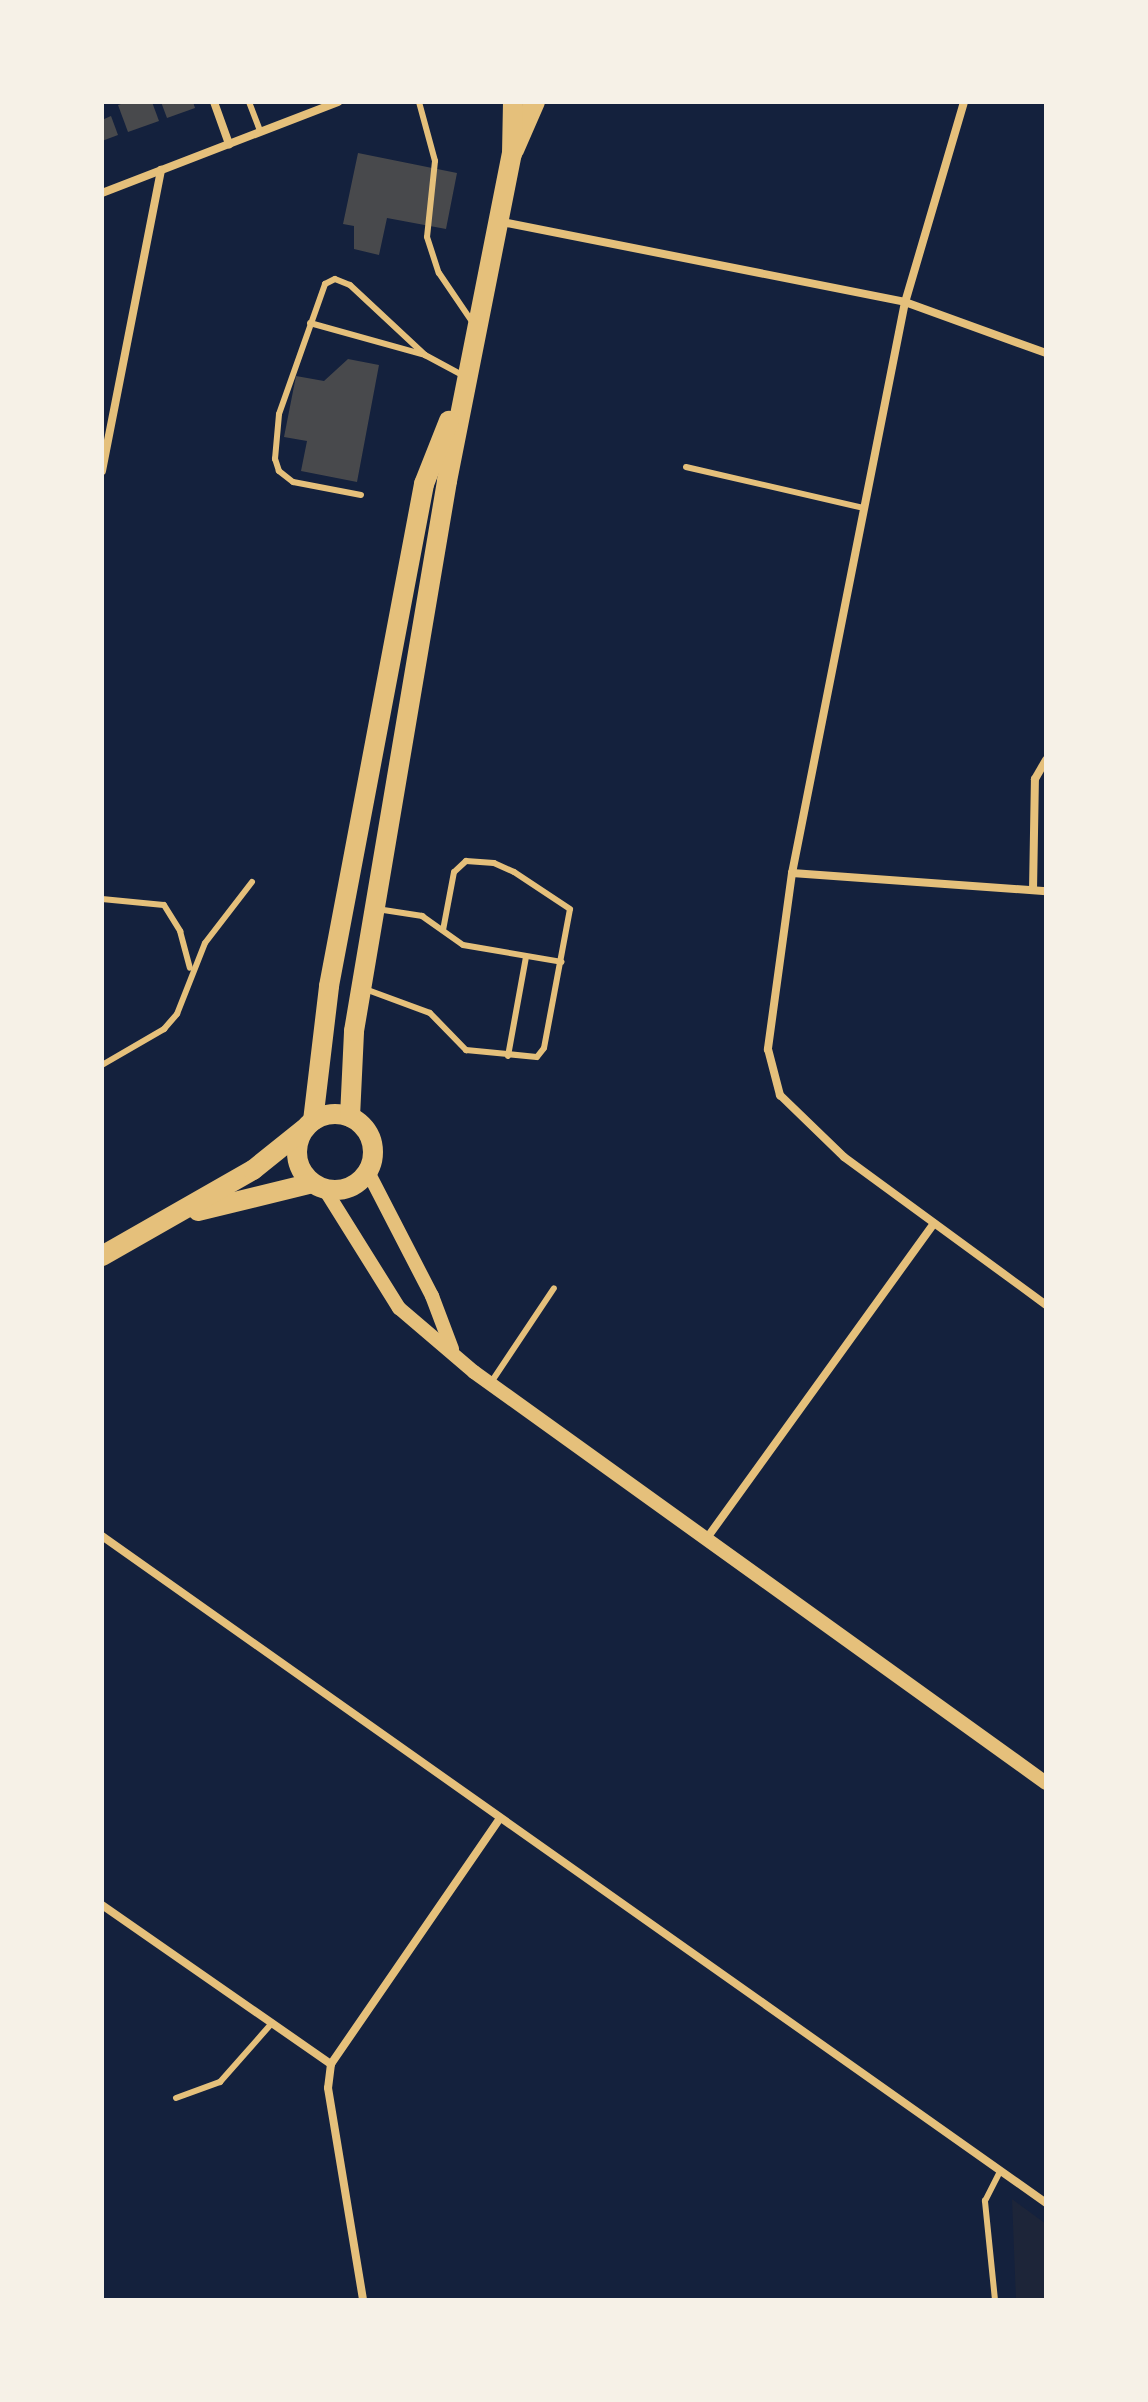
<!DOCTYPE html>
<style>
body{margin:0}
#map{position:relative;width:1148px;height:2402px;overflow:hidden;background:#14213d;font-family:"Exo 2",sans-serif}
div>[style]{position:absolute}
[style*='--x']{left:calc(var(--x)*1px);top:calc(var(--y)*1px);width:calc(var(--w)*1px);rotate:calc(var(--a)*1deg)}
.green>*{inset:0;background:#1d2539}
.building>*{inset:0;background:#48494c}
.service>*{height:6px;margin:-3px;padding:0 3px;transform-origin:3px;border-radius:3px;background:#e5c07b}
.minor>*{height:8px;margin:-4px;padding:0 4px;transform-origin:4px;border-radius:4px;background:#e5c07b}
.tertiary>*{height:14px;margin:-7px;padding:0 7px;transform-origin:7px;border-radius:7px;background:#e5c07b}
.primary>*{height:20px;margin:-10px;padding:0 10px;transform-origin:10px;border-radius:10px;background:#e5c07b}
.primary>.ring{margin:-10px;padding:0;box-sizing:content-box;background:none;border:20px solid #e5c07b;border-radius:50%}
span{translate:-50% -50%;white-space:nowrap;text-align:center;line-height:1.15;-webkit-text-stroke:6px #f6f1e7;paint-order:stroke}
.frame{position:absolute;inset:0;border:104px solid #f6f1e7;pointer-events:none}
</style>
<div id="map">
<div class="green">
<i style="clip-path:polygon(1012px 2199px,1046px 2224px,1046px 2300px,1016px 2300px)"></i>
</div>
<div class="building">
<i style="clip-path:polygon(127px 102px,152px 102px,159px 121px,128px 132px,118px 105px)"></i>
<i style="clip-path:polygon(161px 102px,193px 102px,195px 108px,167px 118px)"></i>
<i style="clip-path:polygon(111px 116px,118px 135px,102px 141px,102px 120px)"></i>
<i style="clip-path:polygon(358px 153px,457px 173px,446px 229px,387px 218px,379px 255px,354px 249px,354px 226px,343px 224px)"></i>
<i style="clip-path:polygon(348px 359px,379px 365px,357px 482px,301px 471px,307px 441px,284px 437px,296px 376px,324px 381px)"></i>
</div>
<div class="service">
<i style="--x:249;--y:102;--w:31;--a:69"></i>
<i style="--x:419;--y:102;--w:61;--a:74.8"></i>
<i style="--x:435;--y:161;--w:76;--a:96"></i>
<i style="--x:427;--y:237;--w:38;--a:72"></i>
<i style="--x:439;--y:273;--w:60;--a:55.8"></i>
<i style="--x:310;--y:323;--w:119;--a:15.5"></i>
<i style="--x:686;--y:467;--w:183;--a:13"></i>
<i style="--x:361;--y:495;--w:69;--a:-169.2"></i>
<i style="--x:293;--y:482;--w:18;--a:-142"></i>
<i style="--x:279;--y:471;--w:13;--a:-108"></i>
<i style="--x:275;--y:459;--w:45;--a:-84.9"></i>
<i style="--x:279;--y:414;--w:138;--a:-70.5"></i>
<i style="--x:325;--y:284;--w:11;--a:-27"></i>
<i style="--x:335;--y:279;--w:16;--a:22"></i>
<i style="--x:350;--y:285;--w:103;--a:43"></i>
<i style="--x:425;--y:355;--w:42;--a:28.4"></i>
<i style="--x:102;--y:899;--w:62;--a:5.5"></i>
<i style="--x:164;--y:905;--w:31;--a:58"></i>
<i style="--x:180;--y:931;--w:38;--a:75"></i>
<i style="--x:377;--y:909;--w:46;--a:8.8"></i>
<i style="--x:422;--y:916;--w:50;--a:35.3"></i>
<i style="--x:463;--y:945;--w:100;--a:9.7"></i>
<i style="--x:365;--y:989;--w:69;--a:20.3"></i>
<i style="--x:430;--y:1013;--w:52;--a:45.8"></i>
<i style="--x:466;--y:1050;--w:71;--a:5.6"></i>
<i style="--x:537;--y:1057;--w:11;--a:-52"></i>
<i style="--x:544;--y:1048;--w:141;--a:-79.4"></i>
<i style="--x:570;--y:909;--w:67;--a:-146.5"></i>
<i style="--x:514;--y:872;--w:22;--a:-156"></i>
<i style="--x:494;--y:863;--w:28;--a:-176"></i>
<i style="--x:466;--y:861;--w:16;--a:137"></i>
<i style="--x:454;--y:872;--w:59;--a:100.7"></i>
<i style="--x:508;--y:1056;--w:101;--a:-79.7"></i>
<i style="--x:102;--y:1065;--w:72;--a:-30.1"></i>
<i style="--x:164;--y:1029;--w:20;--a:-49"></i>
<i style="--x:177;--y:1014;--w:76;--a:-68.5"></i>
<i style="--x:205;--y:943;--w:77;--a:-52.4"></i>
<i style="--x:490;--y:1384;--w:115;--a:-56.3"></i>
<i style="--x:176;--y:2098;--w:47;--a:-20"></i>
<i style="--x:220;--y:2082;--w:79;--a:-48.6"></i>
<i style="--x:995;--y:2300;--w:100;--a:-95.8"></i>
<i style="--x:985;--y:2201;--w:34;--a:-63"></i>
</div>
<div class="minor">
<i style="--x:214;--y:102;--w:45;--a:70.3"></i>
<i style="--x:964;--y:102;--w:209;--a:106.4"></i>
<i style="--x:905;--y:302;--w:582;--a:101.19"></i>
<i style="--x:792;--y:873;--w:178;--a:97.8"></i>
<i style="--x:768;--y:1049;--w:48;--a:75.4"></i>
<i style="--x:780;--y:1095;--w:89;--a:44.1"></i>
<i style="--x:844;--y:1157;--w:250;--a:36.2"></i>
<i style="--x:102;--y:193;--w:253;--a:-21.1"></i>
<i style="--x:497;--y:221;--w:416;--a:11.2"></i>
<i style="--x:905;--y:302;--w:150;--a:19.9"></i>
<i style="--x:102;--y:471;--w:307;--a:-78.9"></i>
<i style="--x:792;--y:873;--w:255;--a:4.1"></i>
<i style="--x:1033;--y:890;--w:111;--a:-89"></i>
<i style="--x:1035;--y:779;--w:22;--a:-60"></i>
<i style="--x:102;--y:1536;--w:1156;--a:35.24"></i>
<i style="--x:707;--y:1538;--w:388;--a:-54.2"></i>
<i style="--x:102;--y:1905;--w:279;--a:34.8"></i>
<i style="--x:331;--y:2064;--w:24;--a:97"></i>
<i style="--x:328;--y:2088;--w:215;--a:80.6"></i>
<i style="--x:331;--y:2064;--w:298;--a:-55.5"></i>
</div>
<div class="tertiary">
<i style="--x:368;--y:1172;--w:140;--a:62.7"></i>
<i style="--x:432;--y:1296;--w:57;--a:69.3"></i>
<i style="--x:324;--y:1188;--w:142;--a:58"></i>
<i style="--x:399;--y:1308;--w:99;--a:40.5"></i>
<i style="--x:474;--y:1372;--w:704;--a:35.7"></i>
</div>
<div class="primary">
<i style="--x:514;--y:150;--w:52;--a:-66.4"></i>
<i class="ring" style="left:297px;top:1114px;width:56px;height:56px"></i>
<i style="--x:350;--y:1117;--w:86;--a:-87.3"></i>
<i style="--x:354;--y:1031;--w:558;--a:-80.4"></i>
<i style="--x:447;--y:481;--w:333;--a:-78.8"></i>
<i style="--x:512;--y:154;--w:52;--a:-88.9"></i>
<i style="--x:313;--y:1121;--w:136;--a:-83.2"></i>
<i style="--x:329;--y:986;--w:511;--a:-79.28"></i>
<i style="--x:424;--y:484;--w:68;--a:-68.4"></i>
<i style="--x:198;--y:1211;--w:118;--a:-13.7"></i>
<i style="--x:102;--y:1256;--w:174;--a:-29.7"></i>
<i style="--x:253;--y:1170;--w:65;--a:-38.8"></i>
</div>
<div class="frame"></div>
</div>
